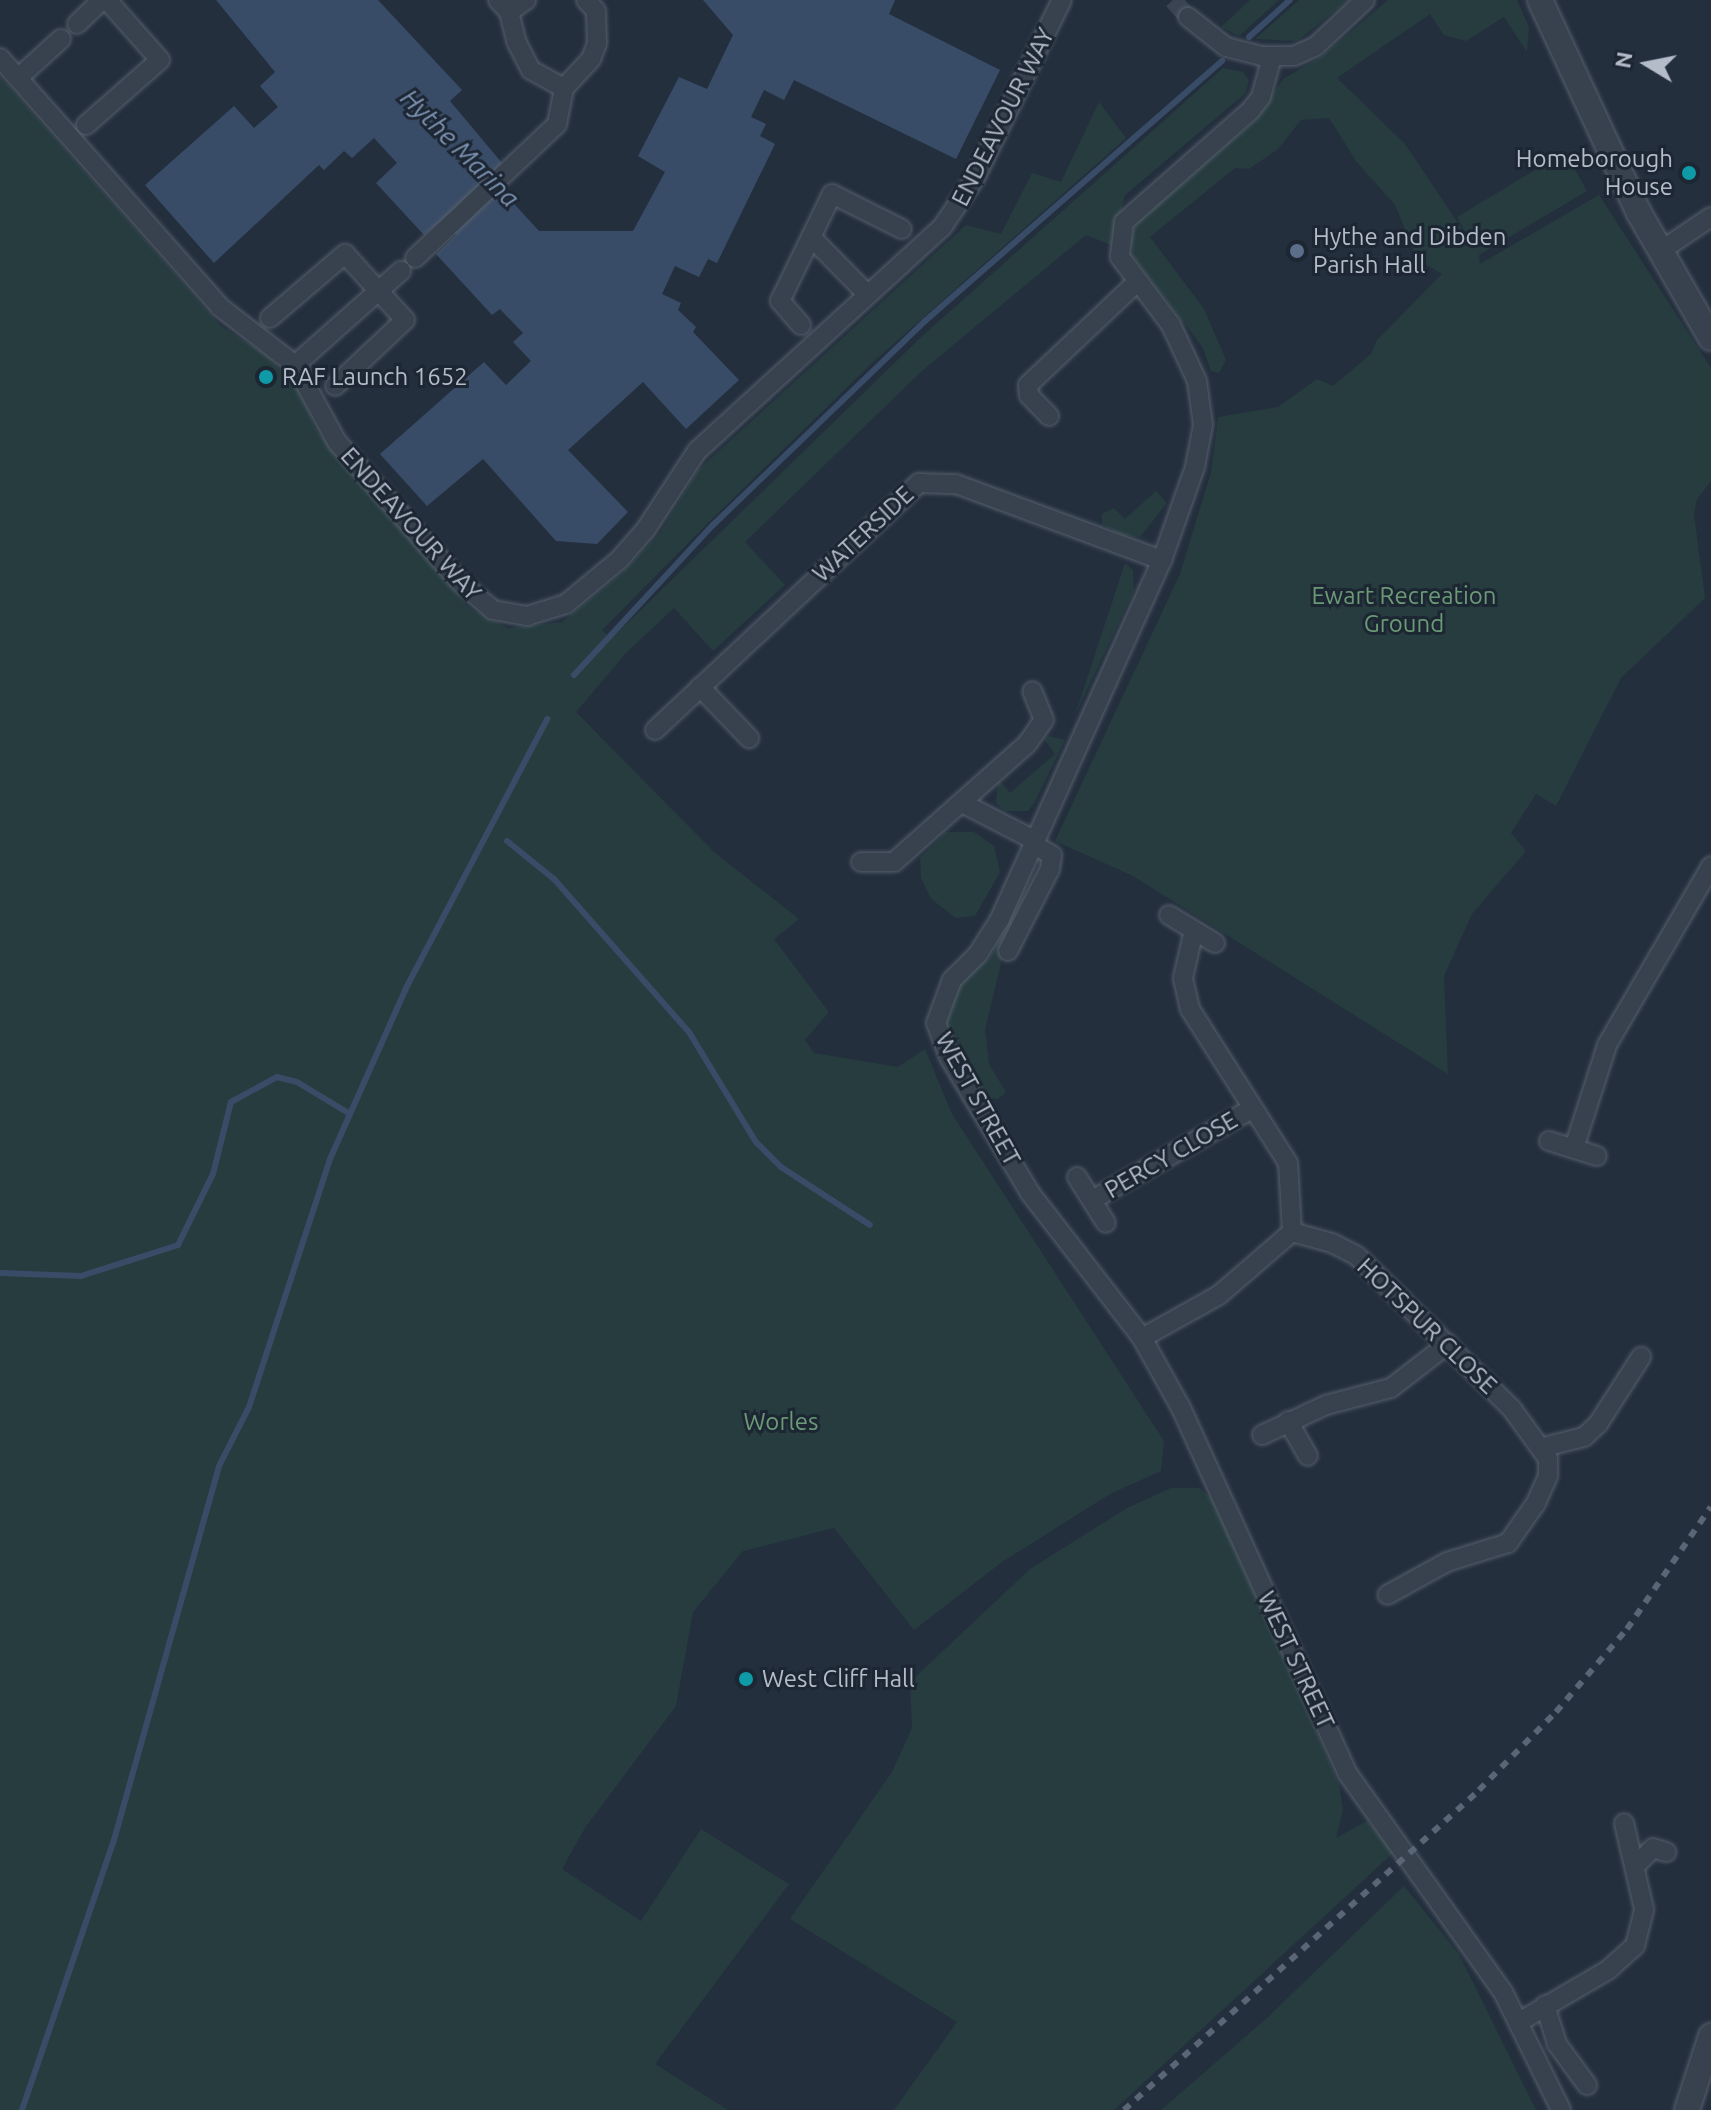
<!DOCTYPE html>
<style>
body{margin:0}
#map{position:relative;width:1711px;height:2110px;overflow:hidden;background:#242f3e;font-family:Ubuntu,sans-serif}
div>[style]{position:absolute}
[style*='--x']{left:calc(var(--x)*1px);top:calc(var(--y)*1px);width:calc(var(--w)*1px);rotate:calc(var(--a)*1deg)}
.green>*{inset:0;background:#263c3f}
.water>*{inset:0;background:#394c67}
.stream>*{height:6px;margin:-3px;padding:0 3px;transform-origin:3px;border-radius:3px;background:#394c67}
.minor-tunnel>*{height:18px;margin-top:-9px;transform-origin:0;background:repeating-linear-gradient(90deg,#3a4453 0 18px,transparent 0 27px)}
.roads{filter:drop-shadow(0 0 2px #565f6c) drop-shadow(0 0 2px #565f6c)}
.minor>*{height:18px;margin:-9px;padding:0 9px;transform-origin:9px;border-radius:9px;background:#38414e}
.tertiary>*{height:24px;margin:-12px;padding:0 12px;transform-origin:12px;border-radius:12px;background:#38414e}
.rail>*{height:6px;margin-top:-3px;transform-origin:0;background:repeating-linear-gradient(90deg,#5a6575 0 8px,transparent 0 16px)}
.dots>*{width:22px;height:22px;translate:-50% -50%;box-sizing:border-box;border:4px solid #1d2633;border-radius:50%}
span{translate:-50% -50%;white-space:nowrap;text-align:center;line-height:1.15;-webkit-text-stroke:6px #1d2633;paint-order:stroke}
.street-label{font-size:24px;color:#b4bcc9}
.poi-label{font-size:24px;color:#b4bcc9}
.right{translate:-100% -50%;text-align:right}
.left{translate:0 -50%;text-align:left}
.park-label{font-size:24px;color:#6b9a76}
.water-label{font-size:26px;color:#7c92b1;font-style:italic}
.north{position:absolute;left:1607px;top:24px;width:80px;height:80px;-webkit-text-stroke:6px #1d2633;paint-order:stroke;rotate:280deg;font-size:22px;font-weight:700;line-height:32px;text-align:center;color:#b4bcc9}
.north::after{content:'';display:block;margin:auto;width:28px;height:36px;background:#b4bcc9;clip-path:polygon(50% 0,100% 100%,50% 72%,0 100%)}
</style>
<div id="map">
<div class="green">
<i style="clip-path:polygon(1250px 0,1279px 0,1239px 36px,1221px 27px)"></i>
<i style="clip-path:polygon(1299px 0,1349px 0,1297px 41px,1255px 39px)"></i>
<i style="clip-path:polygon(1388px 0,1517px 0,1529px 27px,1527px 52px,1504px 17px,1466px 41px,1444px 35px,1430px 14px,1337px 78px,1405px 144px,1470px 241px,1457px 217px,1565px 152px,1587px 191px,1479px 255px,1480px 264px,1599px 195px,1711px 368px,1711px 481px,1697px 499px,1694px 514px,1705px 598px,1621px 678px,1556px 806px,1536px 794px,1511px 833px,1526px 851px,1472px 914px,1444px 976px,1448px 1074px,1133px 876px,1055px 841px,1180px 574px,1211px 472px,1218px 417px,1278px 407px,1317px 379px,1333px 386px,1371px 354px,1377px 340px,1442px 274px,1417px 259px,1395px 205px,1356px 161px,1329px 118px,1301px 120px,1278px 149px,1249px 169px,1235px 168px,1150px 237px,1204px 309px,1226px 360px,1219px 373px,1211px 371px,1203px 348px,1133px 256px,1130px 238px,1142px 213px,1252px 124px,1283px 79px,1322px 56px)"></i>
<i style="clip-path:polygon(1223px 68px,1243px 72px,1249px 80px,1246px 93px,1125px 195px,1113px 246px,1086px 235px,923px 370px,745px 542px,785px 585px,713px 651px,674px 608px,626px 653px,576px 712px,714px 852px,799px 919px,774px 939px,829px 1012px,805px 1040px,814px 1053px,898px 1067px,925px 1049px,952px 1114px,1164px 1441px,1161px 1471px,1110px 1494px,1002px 1562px,914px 1630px,834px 1528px,743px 1551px,693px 1612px,676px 1706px,585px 1828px,562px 1869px,641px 1921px,701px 1829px,789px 1884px,655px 2064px,728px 2110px,0 2110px,0 76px,221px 326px,268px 356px,298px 389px,317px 431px,469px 608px,508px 628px,562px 622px,621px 574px,659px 534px,698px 470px,966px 225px,1001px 234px,1032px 173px,1061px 182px,1099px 102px,1126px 138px,872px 363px,715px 516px,602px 630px,611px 639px,919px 339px)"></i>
<i style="clip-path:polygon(1156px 491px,1167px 503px,1140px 537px,1124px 536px,1102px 524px,1102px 514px,1114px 508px,1125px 519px)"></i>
<i style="clip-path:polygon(1125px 563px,1133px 570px,1134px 591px,1075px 715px)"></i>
<i style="clip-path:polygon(1048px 736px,1065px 740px,1035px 802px,1028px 811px,1005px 811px,996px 803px,998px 779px,1010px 793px,1055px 754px,1044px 739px)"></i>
<i style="clip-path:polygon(946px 832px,974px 832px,994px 846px,1000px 872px,975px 916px,956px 918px,931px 899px,921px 878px,920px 858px)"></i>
<i style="clip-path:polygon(1004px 932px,1008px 934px,985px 1030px,989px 1064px,1006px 1092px,998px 1099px,982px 1097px,959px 1064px,946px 1017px,959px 982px,989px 958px)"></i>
<i style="clip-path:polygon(1171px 1488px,1200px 1488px,1213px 1500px,1339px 1784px,1343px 1810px,1336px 1838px,1367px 1821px,1394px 1852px,1114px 2110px,894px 2110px,957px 2022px,790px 1919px,892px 1772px,912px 1728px,910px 1682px,1030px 1569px,1127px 1508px)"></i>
<i style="clip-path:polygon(1404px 1886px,1459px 1954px,1536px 2110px,1161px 2110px,1267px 2018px)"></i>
</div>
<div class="water">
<i style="clip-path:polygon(216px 0,378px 0,462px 90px,450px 101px,502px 163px,484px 182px,500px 198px,506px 195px,539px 231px,633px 231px,665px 172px,638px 156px,679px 77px,707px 89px,733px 35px,703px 0,895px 0,889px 14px,1000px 70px,956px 159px,794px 80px,784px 100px,764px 90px,751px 117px,766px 124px,760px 136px,775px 144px,717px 263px,708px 259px,699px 277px,675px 266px,662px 294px,681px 303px,678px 310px,696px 327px,693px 332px,739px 380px,686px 429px,643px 382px,568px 450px,628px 512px,597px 544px,556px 541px,483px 459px,427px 506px,380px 454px,484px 362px,506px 385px,531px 361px,513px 342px,523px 333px,500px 309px,492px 315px,436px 254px,456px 235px,442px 220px,424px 235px,376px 183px,397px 163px,374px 138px,352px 158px,344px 151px,324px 170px,319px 165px,214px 263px,145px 185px,234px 106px,254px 128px,278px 107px,260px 86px,275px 72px)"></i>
</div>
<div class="stream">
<i style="--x:1249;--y:37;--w:55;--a:-42.1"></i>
<i style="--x:574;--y:675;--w:205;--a:-47.2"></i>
<i style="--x:713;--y:525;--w:294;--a:-43.9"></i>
<i style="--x:925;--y:321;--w:395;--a:-41.2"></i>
<i style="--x:507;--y:841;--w:60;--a:39"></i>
<i style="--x:554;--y:879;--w:204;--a:48.6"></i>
<i style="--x:689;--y:1032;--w:129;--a:58.7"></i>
<i style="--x:756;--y:1142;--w:35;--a:45"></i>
<i style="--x:781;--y:1167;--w:106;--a:33.1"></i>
<i style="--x:0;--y:1273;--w:81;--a:2.1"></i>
<i style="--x:81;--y:1276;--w:102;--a:-17.7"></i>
<i style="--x:178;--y:1245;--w:79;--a:-63.8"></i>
<i style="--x:213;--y:1174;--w:74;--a:-76"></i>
<i style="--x:231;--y:1102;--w:52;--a:-28.5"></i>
<i style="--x:277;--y:1077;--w:21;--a:14"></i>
<i style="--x:297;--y:1082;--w:62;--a:31.1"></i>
<i style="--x:22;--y:2110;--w:285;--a:-71.2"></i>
<i style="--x:114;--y:1840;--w:388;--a:-74.3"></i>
<i style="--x:219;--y:1466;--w:66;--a:-63"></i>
<i style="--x:249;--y:1407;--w:261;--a:-71.9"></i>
<i style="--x:330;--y:1159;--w:187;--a:-66"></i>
<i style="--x:406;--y:988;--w:304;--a:-62.3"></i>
</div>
<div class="minor-tunnel">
<i style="--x:1173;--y:0;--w:23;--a:49"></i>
</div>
<div class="roads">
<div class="minor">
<i style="--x:498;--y:0;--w:16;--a:47"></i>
<i style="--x:509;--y:12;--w:21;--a:-35"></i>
<i style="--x:509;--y:12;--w:32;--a:76"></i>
<i style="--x:517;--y:43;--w:30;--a:63"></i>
<i style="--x:531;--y:70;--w:38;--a:29"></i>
<i style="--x:1188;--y:17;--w:48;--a:38.3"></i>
<i style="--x:1226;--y:47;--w:37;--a:14"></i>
<i style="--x:1262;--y:56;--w:32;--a:0"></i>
<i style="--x:1294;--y:56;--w:24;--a:-24"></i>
<i style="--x:1316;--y:46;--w:67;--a:-43.2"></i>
<i style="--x:77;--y:24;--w:35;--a:-44"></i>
<i style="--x:1272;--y:57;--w:41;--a:105.4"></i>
<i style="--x:1261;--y:97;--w:18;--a:128"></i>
<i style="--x:1250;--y:111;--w:168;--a:138.6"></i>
<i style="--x:1124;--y:222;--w:35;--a:97"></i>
<i style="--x:1120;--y:257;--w:85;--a:53.1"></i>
<i style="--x:1171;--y:325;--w:62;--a:65.1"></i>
<i style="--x:1197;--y:381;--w:44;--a:82.2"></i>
<i style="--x:1203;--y:425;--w:43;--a:100.8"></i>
<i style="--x:1195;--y:467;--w:99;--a:109.5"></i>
<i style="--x:1162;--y:560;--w:394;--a:114.3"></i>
<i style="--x:1000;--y:919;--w:41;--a:122.2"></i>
<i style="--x:978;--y:954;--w:37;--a:135"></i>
<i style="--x:952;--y:980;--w:46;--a:110.4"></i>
<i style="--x:936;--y:1023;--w:36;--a:69"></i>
<i style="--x:949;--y:1057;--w:158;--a:59.2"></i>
<i style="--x:1030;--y:1193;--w:183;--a:52.3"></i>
<i style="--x:1142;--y:1338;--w:80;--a:60.9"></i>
<i style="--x:1181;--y:1408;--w:402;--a:65.5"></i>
<i style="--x:1348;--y:1774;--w:267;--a:54.6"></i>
<i style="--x:1503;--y:1992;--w:131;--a:63.8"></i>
<i style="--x:0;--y:58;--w:332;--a:48.5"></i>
<i style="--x:220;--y:307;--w:95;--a:37.7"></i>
<i style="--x:295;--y:365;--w:88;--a:61.4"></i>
<i style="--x:337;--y:442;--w:186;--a:48.7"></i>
<i style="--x:460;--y:582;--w:43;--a:40.3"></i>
<i style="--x:493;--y:610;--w:35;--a:10"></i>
<i style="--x:527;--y:616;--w:41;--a:-17.1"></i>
<i style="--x:566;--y:604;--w:69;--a:-39.7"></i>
<i style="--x:619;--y:560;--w:41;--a:-48.9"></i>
<i style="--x:646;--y:529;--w:93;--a:-56.8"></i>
<i style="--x:697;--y:451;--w:333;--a:-42.4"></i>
<i style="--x:943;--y:226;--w:58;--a:-56.3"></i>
<i style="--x:975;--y:178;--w:198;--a:-64"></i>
<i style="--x:18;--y:78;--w:58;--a:-42.2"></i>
<i style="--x:86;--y:125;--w:98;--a:-41.3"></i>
<i style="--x:160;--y:60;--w:80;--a:-131.5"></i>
<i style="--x:811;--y:237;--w:80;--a:45.5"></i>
<i style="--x:1659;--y:252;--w:63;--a:-33.9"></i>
<i style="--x:415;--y:258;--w:195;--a:-43.3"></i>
<i style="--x:557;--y:124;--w:37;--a:-79"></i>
<i style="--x:564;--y:88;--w:40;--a:-47"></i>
<i style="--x:591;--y:59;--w:17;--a:-69"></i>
<i style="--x:597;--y:43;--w:32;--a:-92"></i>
<i style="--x:596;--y:11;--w:15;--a:-132"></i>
<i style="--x:270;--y:318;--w:99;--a:-40.5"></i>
<i style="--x:345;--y:254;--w:89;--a:47.7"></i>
<i style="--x:405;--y:320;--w:96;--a:136.7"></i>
<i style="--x:801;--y:325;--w:32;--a:-131"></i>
<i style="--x:780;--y:301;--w:119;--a:-64.1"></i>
<i style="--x:832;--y:194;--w:78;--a:26.6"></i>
<i style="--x:295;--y:365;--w:142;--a:-41.6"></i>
<i style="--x:1049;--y:416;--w:29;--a:-134"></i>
<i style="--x:1029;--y:395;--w:10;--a:-96"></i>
<i style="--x:1028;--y:385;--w:150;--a:-43.4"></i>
<i style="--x:700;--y:687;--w:71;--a:46.1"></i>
<i style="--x:655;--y:730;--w:362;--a:-43.1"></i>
<i style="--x:919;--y:483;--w:37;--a:2"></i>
<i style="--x:956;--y:484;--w:220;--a:20.3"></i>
<i style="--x:962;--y:803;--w:83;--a:27.2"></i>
<i style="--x:861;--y:862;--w:33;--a:0"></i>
<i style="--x:894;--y:862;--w:178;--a:-41.6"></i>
<i style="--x:1027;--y:744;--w:29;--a:-55"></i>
<i style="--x:1044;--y:720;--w:31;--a:-112"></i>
<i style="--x:1169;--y:915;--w:54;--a:31.3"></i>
<i style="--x:1008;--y:951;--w:92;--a:-62.9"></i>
<i style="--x:1050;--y:869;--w:14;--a:-82"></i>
<i style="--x:1052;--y:855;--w:21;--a:-151"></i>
<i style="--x:1549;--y:1141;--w:50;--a:17.4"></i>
<i style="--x:1574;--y:1148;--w:108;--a:-72.2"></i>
<i style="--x:1607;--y:1045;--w:207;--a:-59.8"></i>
<i style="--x:1077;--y:1177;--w:54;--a:57.8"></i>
<i style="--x:1092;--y:1200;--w:182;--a:-29.7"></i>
<i style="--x:1292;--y:1232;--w:41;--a:15.4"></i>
<i style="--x:1332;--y:1243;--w:28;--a:27"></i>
<i style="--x:1357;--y:1256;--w:218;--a:44.6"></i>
<i style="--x:1512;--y:1409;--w:62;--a:54.2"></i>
<i style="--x:1548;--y:1459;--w:17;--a:90"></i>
<i style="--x:1548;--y:1476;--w:30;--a:114"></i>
<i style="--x:1536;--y:1503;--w:49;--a:125"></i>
<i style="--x:1508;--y:1543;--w:64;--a:162.7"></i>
<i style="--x:1447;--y:1562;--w:68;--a:151.2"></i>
<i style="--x:1142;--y:1338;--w:88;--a:-29.2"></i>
<i style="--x:1219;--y:1295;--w:96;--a:-40.8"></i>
<i style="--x:1292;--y:1232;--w:69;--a:-93.3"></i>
<i style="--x:1288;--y:1163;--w:183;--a:-122.5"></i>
<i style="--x:1190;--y:1009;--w:32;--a:-103"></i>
<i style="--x:1183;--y:978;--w:49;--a:-77.1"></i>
<i style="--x:1288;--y:1421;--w:40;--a:60.3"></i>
<i style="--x:1262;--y:1435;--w:71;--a:-25.1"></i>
<i style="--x:1326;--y:1405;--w:67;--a:-14.7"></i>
<i style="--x:1391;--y:1388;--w:72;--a:-37.7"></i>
<i style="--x:1544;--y:1447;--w:41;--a:-14"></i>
<i style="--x:1584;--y:1437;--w:19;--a:-43"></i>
<i style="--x:1598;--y:1424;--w:80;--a:-57.3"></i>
<i style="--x:1635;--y:1866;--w:25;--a:-45"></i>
<i style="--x:1653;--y:1848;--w:14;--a:17"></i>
<i style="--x:1545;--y:2005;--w:41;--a:72.9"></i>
<i style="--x:1557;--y:2044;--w:51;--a:53.8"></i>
<i style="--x:1519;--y:2022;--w:103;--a:-30.3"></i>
<i style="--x:1608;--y:1970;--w:36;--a:-42"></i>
<i style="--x:1635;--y:1946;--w:38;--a:-76"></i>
<i style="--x:1644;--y:1909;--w:88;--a:-103.1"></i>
</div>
<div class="tertiary">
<i style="--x:1540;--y:0;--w:235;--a:65.1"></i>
<i style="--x:1639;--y:213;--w:144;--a:60.1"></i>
<i style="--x:1687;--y:2110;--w:78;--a:-72"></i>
</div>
</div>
<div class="rail">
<i style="--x:1124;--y:2110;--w:478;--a:-42"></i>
<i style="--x:1479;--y:1790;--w:110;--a:-45.4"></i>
<i style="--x:1556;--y:1712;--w:109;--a:-49.5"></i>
<i style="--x:1627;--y:1629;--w:148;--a:-55.5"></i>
</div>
<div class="dots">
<i style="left:1689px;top:173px;background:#0f9aa8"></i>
<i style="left:1297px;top:251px;background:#5c6f8a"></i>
<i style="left:266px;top:377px;background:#0f9aa8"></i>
<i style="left:746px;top:1679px;background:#0f9aa8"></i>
</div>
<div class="street-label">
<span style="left:1003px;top:117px;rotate:-63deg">ENDEAVOUR WAY</span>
<span style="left:411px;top:524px;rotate:48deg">ENDEAVOUR WAY</span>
<span style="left:863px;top:534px;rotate:-43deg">WATERSIDE</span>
<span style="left:978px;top:1099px;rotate:61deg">WEST STREET</span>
<span style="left:1171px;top:1155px;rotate:-30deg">PERCY CLOSE</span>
<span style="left:1427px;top:1326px;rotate:44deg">HOTSPUR CLOSE</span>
<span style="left:1296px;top:1660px;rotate:65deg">WEST STREET</span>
</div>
<div class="poi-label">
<span class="right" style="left:1673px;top:173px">Homeborough<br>House</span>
<span class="left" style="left:1313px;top:251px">Hythe and Dibden<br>Parish Hall</span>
<span class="left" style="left:282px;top:377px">RAF Launch 1652</span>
<span class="left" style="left:762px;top:1679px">West Cliff Hall</span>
</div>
<div class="park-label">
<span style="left:1404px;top:610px">Ewart Recreation<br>Ground</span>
<span style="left:781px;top:1422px">Worles</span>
</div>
<div class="water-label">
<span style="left:460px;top:148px;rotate:45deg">Hythe Marina</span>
</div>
<div class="north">N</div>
</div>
